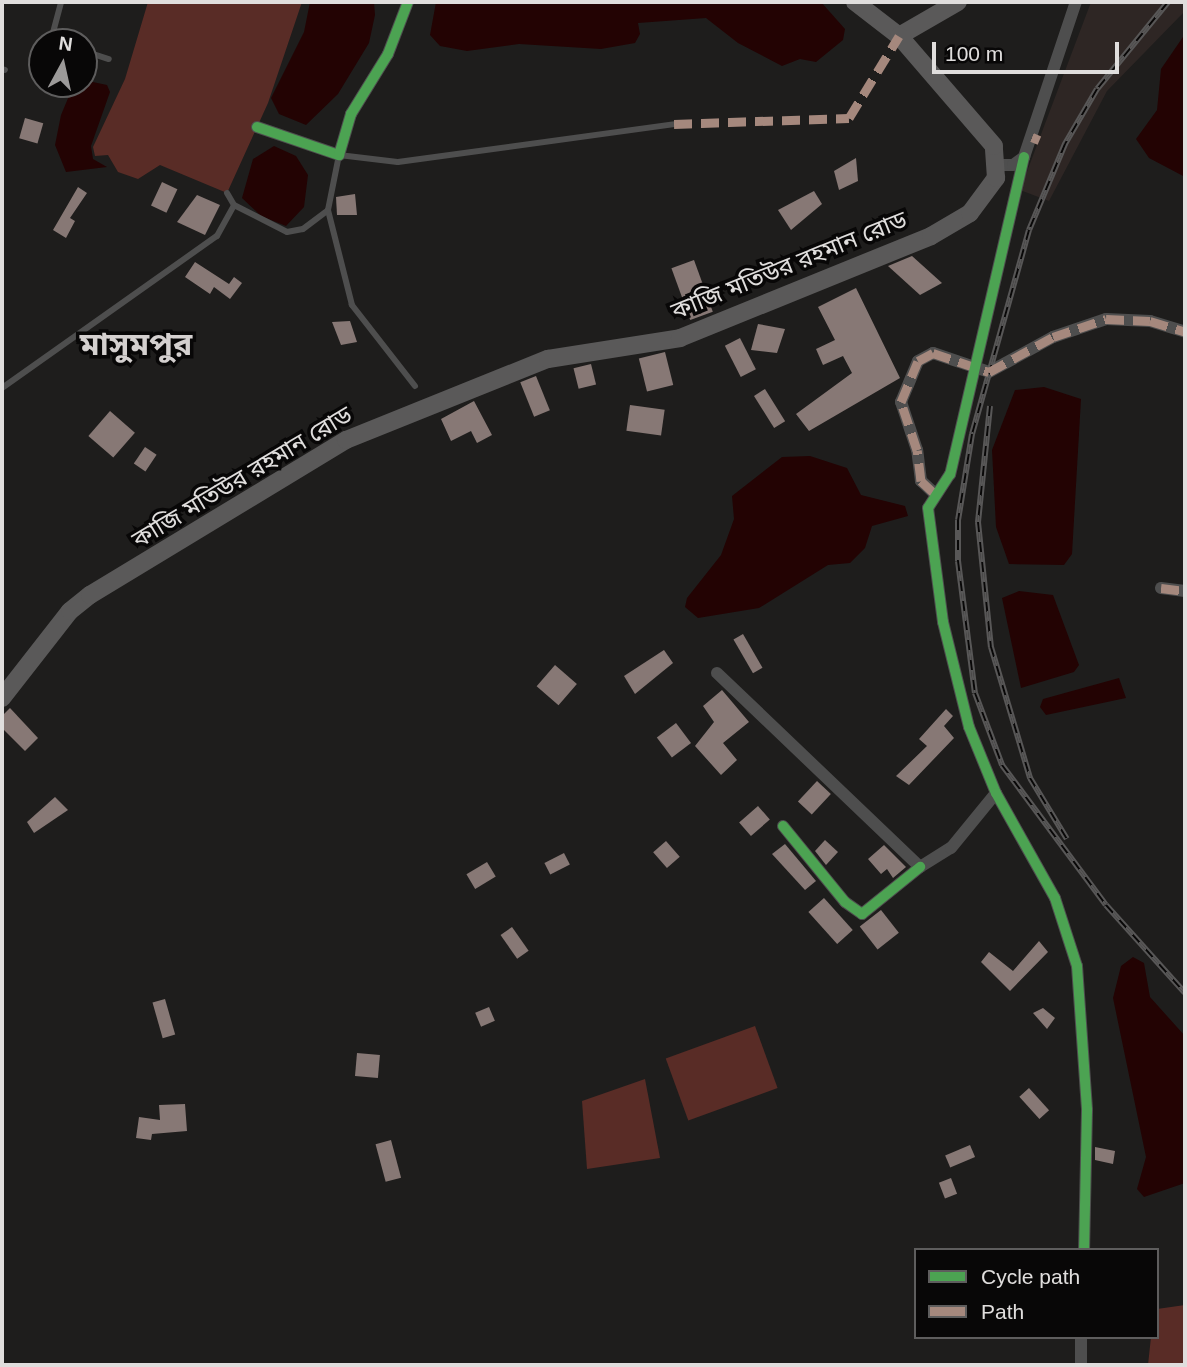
<!DOCTYPE html>
<meta charset="utf-8">
<style>
body{margin:0}
#map{position:relative;width:1187px;height:1367px;overflow:hidden;background:#1e1d1c;font-family:Helvetica,"Noto Sans Bengali",sans-serif}
div>[style]{position:absolute}
[style*='--x']{left:calc(var(--x)*1px);top:calc(var(--y)*1px);width:calc(var(--w)*1px);rotate:calc(var(--a)*1deg)}
.built>*{inset:0;background:#2e2624}
.green>*{inset:0;background:#592c26;transform-origin:0 0}
.water>*{inset:0;background:#230303}
.building>*{inset:0;background:#877875;transform-origin:0 0}
.service>*{height:6px;margin:-3px;padding:0 3px;transform-origin:3px;border-radius:3px;background:#4e4e4e}
.minor>*{height:12px;margin:-6px;padding:0 6px;transform-origin:6px;border-radius:6px;background:#4e4e4e}
.secondary>*{height:18px;margin:-9px;padding:0 9px;transform-origin:9px;border-radius:9px;background:#5a5959}
.rail>*{height:6px;margin-top:-3px;transform-origin:0;background:repeating-linear-gradient(90deg,#080707 0 10px,#585757 0 20px);box-sizing:border-box;border-block:2px solid #585757}
.quiet>*{height:9px;margin-top:-4.5px;transform-origin:0;background:repeating-linear-gradient(90deg,#a5887d 0 18px,transparent 0 27px)}
.cycleway>*{height:10px;margin:-5px;padding:0 5px;transform-origin:5px;border-radius:5px;background:#4ca352}
span{translate:-50% -50%;white-space:nowrap;text-align:center;line-height:1.15;-webkit-text-stroke:7px #080707;paint-order:stroke}
.street-label{font-size:24px;color:#e0dedd}
.district-label{font-size:32px;color:#d4d0cf;font-weight:700}
.frame{position:absolute;inset:0;border:4px solid #e0dedd;pointer-events:none}
.legend{position:absolute;left:914px;top:1248px;width:245px;height:91px;box-sizing:border-box;background:#080707;border:2px solid #5e5d5d;margin:0;padding:9px 12px;list-style:none;font-size:21px;color:#e0dedd}
.legend li{display:flex;align-items:center;gap:14px;height:35px}
.legend b{width:35px;border:2px solid #5e5d5d}
.north{position:absolute;left:28px;top:28px;width:70px;height:70px;box-sizing:border-box;background:#080707;border:2px solid #5e5d5d;border-radius:50%;rotate:8deg;font-size:19px;font-weight:700;line-height:28px;text-align:center;color:#e0dedd}
.north::after{content:'';display:block;margin:auto;width:24px;height:32px;background:#9c9a99;clip-path:polygon(50% 0,100% 100%,50% 72%,0 100%)}
.scale{position:absolute;left:932px;top:42px;width:187px;height:32px;box-sizing:border-box;border:4px solid #e0dedd;border-top:0;padding-left:9px;font-size:21px;line-height:24px;white-space:nowrap;color:#e0dedd;-webkit-text-stroke:5px #080707;paint-order:stroke}
</style>
<div id="map">
<div class="built">
<i style="clip-path:polygon(1091px 2px,1185px 2px,1185px 11px,1107px 91px,1049px 201px,1020px 190px)"></i>
</div>
<div class="green">
<i style="clip-path:polygon(148px 2px,302px 2px,268px 103px,227px 193px,160px 165px,138px 179px,118px 172px,108px 155px,95px 156px,93px 147px,125px 79px)"></i>
<i style="left:755px;top:1026px;width:66px;height:95px;rotate:70deg"></i>
<i style="clip-path:polygon(645px 1079px,660px 1158px,587px 1169px,582px 1101px)"></i>
<i style="clip-path:polygon(1185px 1305px,1185px 1365px,1148px 1365px,1151px 1337px,1157px 1337px,1157px 1309px)"></i>
</div>
<div class="water">
<i style="clip-path:polygon(310px 2px,374px 2px,375px 15px,369px 43px,338px 94px,306px 125px,279px 114px,271px 98px,304px 32px)"></i>
<i style="clip-path:polygon(436px 2px,821px 2px,845px 29px,843px 40px,816px 62px,800px 59px,782px 66px,738px 43px,706px 18px,638px 23px,640px 34px,635px 43px,601px 49px,519px 44px,467px 51px,440px 46px,430px 35px)"></i>
<i style="clip-path:polygon(1185px 34px,1185px 177px,1149px 158px,1136px 139px,1157px 110px,1161px 69px)"></i>
<i style="clip-path:polygon(88px 81px,107px 85px,110px 92px,91px 146px,93px 159px,107px 167px,66px 172px,55px 145px,61px 115px,74px 84px)"></i>
<i style="clip-path:polygon(274px 146px,296px 156px,308px 175px,304px 207px,286px 226px,261px 216px,242px 198px,253px 159px)"></i>
<i style="clip-path:polygon(1044px 387px,1081px 399px,1072px 554px,1064px 565px,1009px 564px,996px 527px,992px 450px,1015px 390px)"></i>
<i style="clip-path:polygon(810px 456px,847px 468px,861px 495px,905px 506px,908px 516px,872px 526px,865px 548px,850px 563px,828px 565px,759px 608px,698px 618px,685px 607px,687px 598px,721px 555px,734px 519px,732px 496px,782px 457px)"></i>
<i style="clip-path:polygon(1019px 591px,1053px 595px,1079px 665px,1074px 672px,1021px 688px,1002px 598px)"></i>
<i style="clip-path:polygon(1119px 678px,1126px 698px,1046px 715px,1040px 707px,1043px 699px)"></i>
<i style="clip-path:polygon(1133px 957px,1144px 963px,1150px 997px,1185px 1036px,1185px 1183px,1144px 1197px,1137px 1189px,1146px 1157px,1113px 998px,1121px 966px)"></i>
</div>
<div class="building">
<i style="left:25px;top:118px;width:19px;height:21px;rotate:16deg"></i>
<i style="clip-path:polygon(856px 158px,858px 181px,839px 190px,834px 171px)"></i>
<i style="left:162px;top:182px;width:17px;height:26px;rotate:25deg"></i>
<i style="clip-path:polygon(78px 187px,87px 193px,70px 218px,75px 221px,66px 238px,53px 230px)"></i>
<i style="clip-path:polygon(814px 191px,822px 204px,791px 230px,778px 210px)"></i>
<i style="clip-path:polygon(355px 194px,357px 215px,337px 215px,336px 197px)"></i>
<i style="clip-path:polygon(197px 195px,220px 205px,205px 235px,177px 222px)"></i>
<i style="clip-path:polygon(912px 256px,942px 283px,920px 295px,888px 266px)"></i>
<i style="left:694px;top:260px;width:55px;height:24px;rotate:70deg"></i>
<i style="clip-path:polygon(195px 262px,229px 284px,234px 277px,242px 283px,230px 299px,214px 287px,210px 294px,185px 277px)"></i>
<i style="clip-path:polygon(856px 288px,900px 378px,809px 431px,796px 414px,852px 373px,843px 356px,823px 365px,816px 349px,835px 340px,818px 307px)"></i>
<i style="clip-path:polygon(350px 321px,357px 342px,341px 345px,332px 322px)"></i>
<i style="clip-path:polygon(758px 324px,785px 329px,777px 353px,751px 350px)"></i>
<i style="left:740px;top:338px;width:35px;height:17px;rotate:63deg"></i>
<i style="left:665px;top:352px;width:34px;height:27px;rotate:76deg"></i>
<i style="left:591px;top:364px;width:21px;height:18px;rotate:76deg"></i>
<i style="left:536px;top:376px;width:37px;height:17px;rotate:68deg"></i>
<i style="left:765px;top:389px;width:38px;height:13px;rotate:58deg"></i>
<i style="clip-path:polygon(474px 401px,492px 435px,477px 443px,471px 431px,451px 441px,441px 419px)"></i>
<i style="left:630px;top:405px;width:35px;height:26px;rotate:8deg"></i>
<i style="left:110px;top:411px;width:33px;height:33px;rotate:41deg"></i>
<i style="left:145px;top:447px;width:14px;height:20px;rotate:34deg"></i>
<i style="left:743px;top:634px;width:39px;height:11px;rotate:60deg"></i>
<i style="clip-path:polygon(664px 650px,673px 663px,635px 694px,624px 676px)"></i>
<i style="left:555px;top:665px;width:29px;height:28px;rotate:41deg"></i>
<i style="clip-path:polygon(722px 690px,749px 722px,723px 743px,737px 760px,721px 775px,695px 746px,714px 722px,703px 706px)"></i>
<i style="clip-path:polygon(10px 708px,38px 738px,25px 751px,2px 728px,2px 716px)"></i>
<i style="clip-path:polygon(946px 709px,953px 716px,944px 726px,954px 738px,909px 785px,896px 776px,927px 746px,919px 739px)"></i>
<i style="left:676px;top:723px;width:25px;height:24px;rotate:53deg"></i>
<i style="left:817px;top:781px;width:19px;height:28px;rotate:43deg"></i>
<i style="clip-path:polygon(55px 797px,68px 810px,34px 833px,27px 822px)"></i>
<i style="left:758px;top:806px;width:18px;height:25px;rotate:49deg"></i>
<i style="clip-path:polygon(825px 840px,838px 852px,826px 865px,815px 851px)"></i>
<i style="left:666px;top:841px;width:21px;height:17px;rotate:49deg"></i>
<i style="clip-path:polygon(785px 844px,816px 881px,805px 890px,772px 854px)"></i>
<i style="clip-path:polygon(884px 845px,906px 867px,893px 878px,887px 869px,881px 874px,868px 859px)"></i>
<i style="left:564px;top:853px;width:13px;height:22px;rotate:63deg"></i>
<i style="left:487px;top:862px;width:17px;height:24px;rotate:59deg"></i>
<i style="left:824px;top:898px;width:43px;height:21px;rotate:48deg"></i>
<i style="left:881px;top:910px;width:29px;height:27px;rotate:52deg"></i>
<i style="left:512px;top:927px;width:29px;height:14px;rotate:55deg"></i>
<i style="clip-path:polygon(1039px 941px,1048px 952px,1010px 991px,981px 962px,989px 952px,1013px 971px)"></i>
<i style="left:165px;top:999px;width:37px;height:13px;rotate:74deg"></i>
<i style="left:489px;top:1007px;width:15px;height:15px;rotate:67deg"></i>
<i style="clip-path:polygon(1043px 1008px,1055px 1018px,1047px 1029px,1033px 1013px)"></i>
<i style="left:357px;top:1053px;width:23px;height:23px;rotate:5deg"></i>
<i style="left:1029px;top:1088px;width:30px;height:13px;rotate:48deg"></i>
<i style="clip-path:polygon(185px 1104px,187px 1131px,152px 1134px,151px 1140px,136px 1138px,139px 1117px,160px 1120px,159px 1105px)"></i>
<i style="left:391px;top:1140px;width:39px;height:16px;rotate:75deg"></i>
<i style="left:970px;top:1145px;width:13px;height:27px;rotate:67deg"></i>
<i style="clip-path:polygon(1095px 1147px,1115px 1151px,1113px 1164px,1095px 1160px)"></i>
<i style="left:951px;top:1178px;width:17px;height:13px;rotate:69deg"></i>
</div>
<div class="service">
<i style="--x:57;--y:42;--w:6;--a:-162"></i>
<i style="--x:51;--y:40;--w:39;--a:-75"></i>
<i style="--x:84;--y:51;--w:26;--a:18"></i>
<i style="--x:2;--y:69;--w:3;--a:18"></i>
<i style="--x:227;--y:193;--w:14;--a:60"></i>
<i style="--x:415;--y:386;--w:103;--a:-127.9"></i>
<i style="--x:352;--y:305;--w:98;--a:-104.2"></i>
<i style="--x:328;--y:210;--w:56;--a:-78.7"></i>
<i style="--x:339;--y:155;--w:59;--a:6.8"></i>
<i style="--x:398;--y:162;--w:279;--a:-7.8"></i>
<i style="--x:2;--y:388;--w:263;--a:-35.3"></i>
<i style="--x:217;--y:236;--w:35;--a:-61"></i>
<i style="--x:234;--y:205;--w:59;--a:27"></i>
<i style="--x:287;--y:232;--w:16;--a:-11"></i>
<i style="--x:303;--y:229;--w:31;--a:-37"></i>
</div>
<div class="minor">
<i style="--x:257;--y:127;--w:87;--a:18.9"></i>
<i style="--x:339;--y:155;--w:43;--a:-73.7"></i>
<i style="--x:351;--y:114;--w:70;--a:-58.3"></i>
<i style="--x:388;--y:54;--w:56;--a:-69"></i>
<i style="--x:1024;--y:157;--w:326;--a:103.1"></i>
<i style="--x:950;--y:474;--w:40;--a:122.9"></i>
<i style="--x:928;--y:508;--w:115;--a:82.5"></i>
<i style="--x:943;--y:622;--w:108;--a:76.1"></i>
<i style="--x:969;--y:727;--w:71;--a:67.8"></i>
<i style="--x:996;--y:793;--w:120;--a:60.7"></i>
<i style="--x:1055;--y:898;--w:71;--a:72.1"></i>
<i style="--x:1077;--y:966;--w:144;--a:86"></i>
<i style="--x:1087;--y:1110;--w:140;--a:91.2"></i>
<i style="--x:999;--y:165;--w:14;--a:0"></i>
<i style="--x:1013;--y:165;--w:14;--a:-36"></i>
<i style="--x:1024;--y:157;--w:163;--a:-71.5"></i>
<i style="--x:934;--y:493;--w:18;--a:-137"></i>
<i style="--x:921;--y:481;--w:31;--a:-97"></i>
<i style="--x:917;--y:450;--w:51;--a:-108.4"></i>
<i style="--x:901;--y:402;--w:44;--a:-67.5"></i>
<i style="--x:918;--y:361;--w:17;--a:-28"></i>
<i style="--x:933;--y:353;--w:59;--a:18.7"></i>
<i style="--x:989;--y:372;--w:73;--a:-28.7"></i>
<i style="--x:1053;--y:337;--w:56;--a:-18.8"></i>
<i style="--x:1106;--y:319;--w:44;--a:2.6"></i>
<i style="--x:1150;--y:321;--w:37;--a:17"></i>
<i style="--x:1161;--y:588;--w:24;--a:7"></i>
<i style="--x:717;--y:673;--w:281;--a:43.7"></i>
<i style="--x:920;--y:867;--w:36;--a:-32"></i>
<i style="--x:951;--y:848;--w:71;--a:-50.7"></i>
<i style="--x:783;--y:826;--w:98;--a:50.8"></i>
<i style="--x:845;--y:902;--w:21;--a:35"></i>
<i style="--x:862;--y:914;--w:75;--a:-39"></i>
<i style="--x:1081;--y:1365;--w:28;--a:-90"></i>
</div>
<div class="secondary">
<i style="--x:855;--y:2;--w:56;--a:37.7"></i>
<i style="--x:899;--y:36;--w:68;--a:-30"></i>
<i style="--x:2;--y:698;--w:110;--a:-52"></i>
<i style="--x:70;--y:611;--w:26;--a:-39"></i>
<i style="--x:90;--y:595;--w:299;--a:-31.2"></i>
<i style="--x:346;--y:440;--w:218;--a:-21.9"></i>
<i style="--x:548;--y:359;--w:134;--a:-9"></i>
<i style="--x:680;--y:338;--w:271;--a:-22.1"></i>
<i style="--x:931;--y:236;--w:45;--a:-30.5"></i>
<i style="--x:970;--y:213;--w:44;--a:-53.4"></i>
<i style="--x:996;--y:178;--w:32;--a:-94"></i>
<i style="--x:994;--y:146;--w:145;--a:-130.8"></i>
</div>
<div class="rail">
<i style="--x:1168;--y:2;--w:112;--a:129.2"></i>
<i style="--x:1097;--y:89;--w:64;--a:120.2"></i>
<i style="--x:1065;--y:144;--w:93;--a:112.7"></i>
<i style="--x:1029;--y:230;--w:212;--a:105.6"></i>
<i style="--x:972;--y:434;--w:87;--a:99.2"></i>
<i style="--x:958;--y:520;--w:41;--a:90"></i>
<i style="--x:958;--y:561;--w:133;--a:82.7"></i>
<i style="--x:975;--y:693;--w:77;--a:69.4"></i>
<i style="--x:1002;--y:765;--w:174;--a:53.4"></i>
<i style="--x:1106;--y:905;--w:118;--a:48.1"></i>
<i style="--x:990;--y:406;--w:117;--a:95.9"></i>
<i style="--x:978;--y:522;--w:126;--a:84.1"></i>
<i style="--x:991;--y:647;--w:137;--a:73.4"></i>
<i style="--x:1030;--y:778;--w:71;--a:58.8"></i>
</div>
<div class="quiet">
<i style="--x:674;--y:124;--w:175;--a:-2"></i>
<i style="--x:849;--y:118;--w:96;--a:-58.6"></i>
<i style="--x:1032;--y:137;--w:8;--a:23"></i>
<i style="--x:934;--y:493;--w:18;--a:-137"></i>
<i style="--x:921;--y:481;--w:31;--a:-97"></i>
<i style="--x:917;--y:450;--w:51;--a:-108.4"></i>
<i style="--x:901;--y:402;--w:44;--a:-67.5"></i>
<i style="--x:918;--y:361;--w:17;--a:-28"></i>
<i style="--x:933;--y:353;--w:59;--a:18.7"></i>
<i style="--x:989;--y:372;--w:73;--a:-28.7"></i>
<i style="--x:1053;--y:337;--w:56;--a:-18.8"></i>
<i style="--x:1106;--y:319;--w:44;--a:2.6"></i>
<i style="--x:1150;--y:321;--w:37;--a:17"></i>
<i style="--x:1161;--y:588;--w:24;--a:7"></i>
</div>
<div class="cycleway">
<i style="--x:257;--y:127;--w:87;--a:18.9"></i>
<i style="--x:339;--y:155;--w:43;--a:-73.7"></i>
<i style="--x:351;--y:114;--w:70;--a:-58.3"></i>
<i style="--x:388;--y:54;--w:56;--a:-69"></i>
<i style="--x:1024;--y:157;--w:326;--a:103.1"></i>
<i style="--x:950;--y:474;--w:40;--a:122.9"></i>
<i style="--x:928;--y:508;--w:115;--a:82.5"></i>
<i style="--x:943;--y:622;--w:108;--a:76.1"></i>
<i style="--x:969;--y:727;--w:71;--a:67.8"></i>
<i style="--x:996;--y:793;--w:120;--a:60.7"></i>
<i style="--x:1055;--y:898;--w:71;--a:72.1"></i>
<i style="--x:1077;--y:966;--w:144;--a:86"></i>
<i style="--x:1087;--y:1110;--w:140;--a:91.2"></i>
<i style="--x:783;--y:826;--w:98;--a:50.8"></i>
<i style="--x:845;--y:902;--w:21;--a:35"></i>
<i style="--x:862;--y:914;--w:75;--a:-39"></i>
</div>
<div class="street-label">
<span style="left:789px;top:265px;rotate:-22deg">কাজি মতিউর রহমান রোড</span>
<span style="left:242px;top:477px;rotate:-31deg">কাজি মতিউর রহমান রোড</span>
</div>
<div class="district-label">
<span style="left:136px;top:344px">মাসুমপুর</span>
</div>
<div class="frame"></div>
<ul class="legend">
<li><b style="height:9px;background:#4ca352"></b>Cycle path</li>
<li><b style="height:9px;background:#a5887d"></b>Path</li>
</ul>
<div class="north">N</div>
<div class="scale">100 m</div>
</div>
